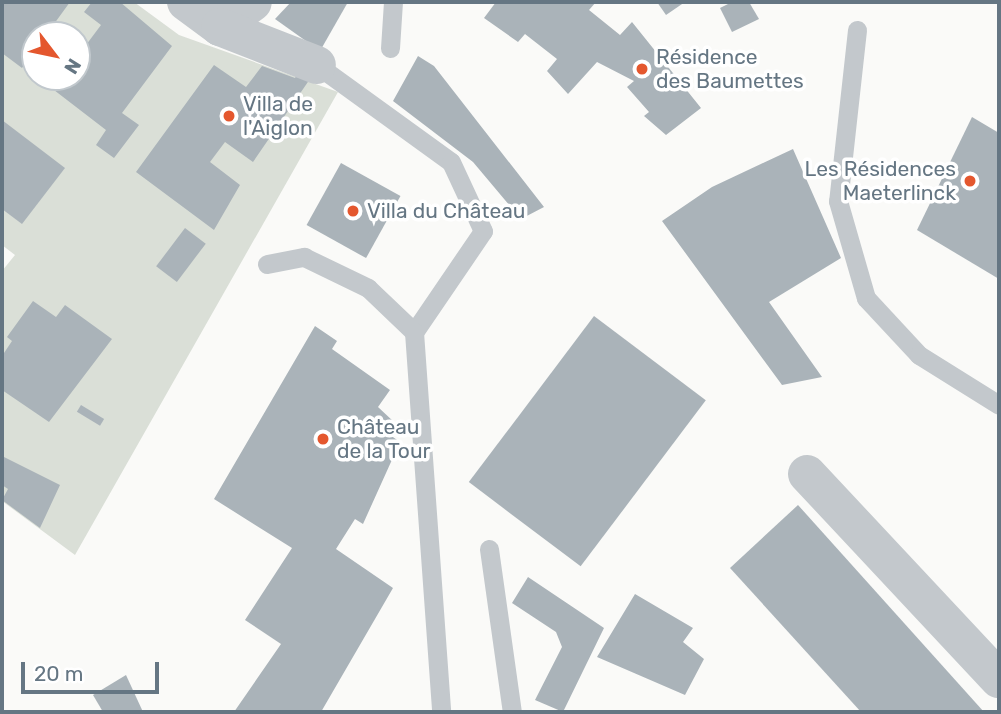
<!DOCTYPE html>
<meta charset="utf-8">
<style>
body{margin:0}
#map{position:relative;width:1001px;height:714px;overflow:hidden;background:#fafaf8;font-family:Rubik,sans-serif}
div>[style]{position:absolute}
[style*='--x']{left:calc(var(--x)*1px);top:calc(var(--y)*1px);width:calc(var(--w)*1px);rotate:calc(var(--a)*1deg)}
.green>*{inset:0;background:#dadfd7}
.building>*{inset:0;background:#aab3b9;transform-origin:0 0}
.service>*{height:19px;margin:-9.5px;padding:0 9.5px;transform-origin:9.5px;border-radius:9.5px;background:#c3c8cc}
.minor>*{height:38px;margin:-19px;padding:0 19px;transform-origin:19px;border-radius:19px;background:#c3c8cc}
.dots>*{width:19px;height:19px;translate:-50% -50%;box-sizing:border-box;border:4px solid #fff;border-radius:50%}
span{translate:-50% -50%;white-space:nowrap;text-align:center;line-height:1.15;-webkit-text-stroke:7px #fff;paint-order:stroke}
.poi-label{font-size:21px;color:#657683}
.left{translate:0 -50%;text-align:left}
.right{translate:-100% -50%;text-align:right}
.frame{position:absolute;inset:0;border:4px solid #657683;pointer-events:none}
.north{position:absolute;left:21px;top:21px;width:70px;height:70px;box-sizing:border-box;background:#fff;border:2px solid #c1c8cd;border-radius:50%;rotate:122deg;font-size:19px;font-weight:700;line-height:28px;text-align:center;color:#657683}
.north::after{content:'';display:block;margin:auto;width:24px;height:32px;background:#e4572e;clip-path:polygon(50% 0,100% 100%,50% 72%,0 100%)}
.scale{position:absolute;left:21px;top:662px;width:138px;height:32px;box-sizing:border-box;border:4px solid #657683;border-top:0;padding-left:9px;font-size:21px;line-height:24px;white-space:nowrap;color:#657683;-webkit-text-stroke:5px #fff;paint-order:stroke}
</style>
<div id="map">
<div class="green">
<i style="clip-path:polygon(evenodd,2px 2px,134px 2px,179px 35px,338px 92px,75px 555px,2px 501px,2px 271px,15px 255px,2px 245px,2px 2px,35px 35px,77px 35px,77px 77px,35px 77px,35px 35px)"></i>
</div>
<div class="building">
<i style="clip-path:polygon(2px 2px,70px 2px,46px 35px,35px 35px,35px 50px,22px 68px,2px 53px)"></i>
<i style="clip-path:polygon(92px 2px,120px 2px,172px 46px,122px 113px,139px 125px,114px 158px,96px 145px,106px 130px,54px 90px,63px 77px,77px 77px,77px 57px,101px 25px,84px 12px)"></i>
<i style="clip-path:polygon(291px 2px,348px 2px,320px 51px,275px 19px)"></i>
<i style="clip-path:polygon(496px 2px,596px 2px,589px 10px,620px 35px,632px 22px,701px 108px,666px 135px,644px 116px,649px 112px,627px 87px,634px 81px,597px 62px,568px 94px,547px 71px,557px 59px,525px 34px,518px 42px,484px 18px)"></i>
<i style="clip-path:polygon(657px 2px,685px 2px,666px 15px)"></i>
<i style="clip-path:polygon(732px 2px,749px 2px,759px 19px,732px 32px,720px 8px)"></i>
<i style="clip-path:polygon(418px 56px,434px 66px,544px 207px,521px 219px,473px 162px,393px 101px)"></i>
<i style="clip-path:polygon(214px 65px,246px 87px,262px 66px,295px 78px,301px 69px,312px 76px,253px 162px,225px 142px,210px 162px,240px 185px,214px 230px,136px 172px)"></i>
<i style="clip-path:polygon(972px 117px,999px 133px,999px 279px,917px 230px)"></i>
<i style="clip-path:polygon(2px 120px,65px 168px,22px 224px,2px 209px)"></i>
<i style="clip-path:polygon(793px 149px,841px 258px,769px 302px,822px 377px,782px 385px,662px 221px,712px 187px)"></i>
<i style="left:341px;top:163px;width:68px;height:71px;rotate:29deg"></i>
<i style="left:185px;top:228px;width:26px;height:48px;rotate:37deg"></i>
<i style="clip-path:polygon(33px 301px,56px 317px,65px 305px,112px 339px,49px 422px,2px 390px,2px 356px,12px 341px,7px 337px)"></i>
<i style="left:594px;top:316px;width:140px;height:208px;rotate:37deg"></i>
<i style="clip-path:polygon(315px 326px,337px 341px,332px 349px,390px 390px,378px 407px,394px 422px,390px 435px,400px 442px,363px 524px,355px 519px,336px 549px,393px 588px,321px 712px,234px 712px,281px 644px,245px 620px,292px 548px,214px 499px)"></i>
<i style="left:81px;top:405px;width:27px;height:8px;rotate:31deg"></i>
<i style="clip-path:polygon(2px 456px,60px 485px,40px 528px,2px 500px,8px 489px,2px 485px)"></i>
<i style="clip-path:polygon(798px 505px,984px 712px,861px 712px,730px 568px)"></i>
<i style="clip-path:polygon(528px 577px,604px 628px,563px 712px,535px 700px,562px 647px,556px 632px,512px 603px)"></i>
<i style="clip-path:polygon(635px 594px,693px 628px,683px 642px,704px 659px,685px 695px,597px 657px)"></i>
<i style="clip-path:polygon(126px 675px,143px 712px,103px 712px,93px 695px)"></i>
</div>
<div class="service">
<i style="--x:857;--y:30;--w:172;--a:96.3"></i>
<i style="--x:838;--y:201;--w:101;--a:73.9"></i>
<i style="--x:866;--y:298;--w:78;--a:47.1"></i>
<i style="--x:919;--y:355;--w:94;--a:32"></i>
<i style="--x:390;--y:48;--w:46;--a:-86.3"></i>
<i style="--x:317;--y:65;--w:165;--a:35.9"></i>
<i style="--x:451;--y:162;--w:76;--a:65.1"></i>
<i style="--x:483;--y:231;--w:122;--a:124.3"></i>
<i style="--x:414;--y:332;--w:381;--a:85.9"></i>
<i style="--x:267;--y:264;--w:38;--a:-11"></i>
<i style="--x:304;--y:257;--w:71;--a:25.8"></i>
<i style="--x:368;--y:288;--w:64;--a:43.7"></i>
<i style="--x:489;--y:549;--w:165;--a:82"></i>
</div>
<div class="minor">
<i style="--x:186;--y:2;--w:42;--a:36.3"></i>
<i style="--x:220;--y:27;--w:41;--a:-37.1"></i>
<i style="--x:220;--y:27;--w:104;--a:21.4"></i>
<i style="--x:807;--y:474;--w:281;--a:46.9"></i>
</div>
<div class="dots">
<i style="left:642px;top:69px;background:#e4572e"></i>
<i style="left:229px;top:116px;background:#e4572e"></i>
<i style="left:970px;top:181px;background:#e4572e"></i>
<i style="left:353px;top:211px;background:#e4572e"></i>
<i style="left:323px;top:439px;background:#e4572e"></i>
</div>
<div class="poi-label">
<span class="left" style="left:656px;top:69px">Résidence<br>des Baumettes</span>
<span class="left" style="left:243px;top:116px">Villa de<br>l'Aiglon</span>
<span class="right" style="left:956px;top:181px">Les Résidences<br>Maeterlinck</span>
<span class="left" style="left:367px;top:211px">Villa du Château</span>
<span class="left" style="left:337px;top:439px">Château<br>de la Tour</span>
</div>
<div class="frame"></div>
<div class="north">N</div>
<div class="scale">20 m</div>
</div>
